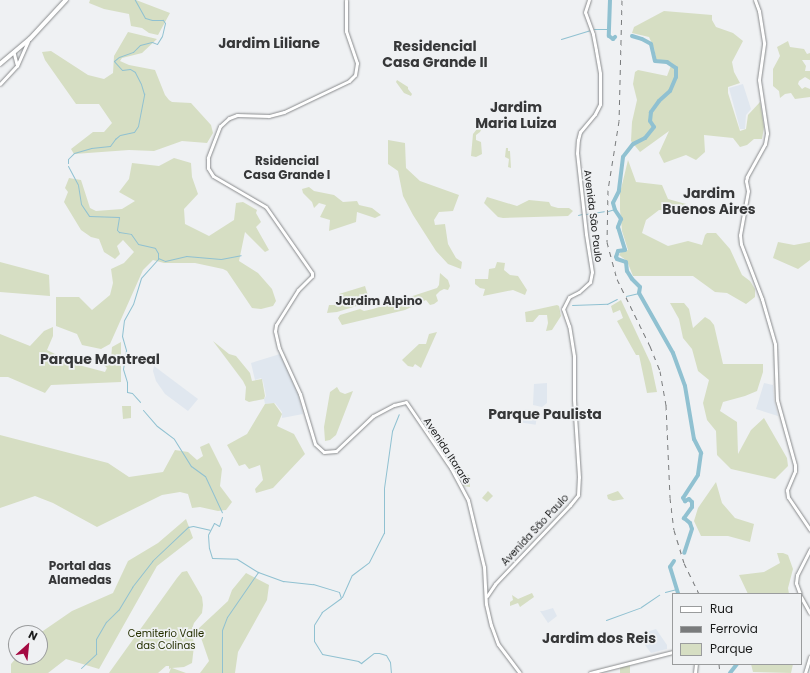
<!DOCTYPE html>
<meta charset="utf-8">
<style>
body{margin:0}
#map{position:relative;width:810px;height:673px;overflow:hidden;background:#eff1f3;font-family:Poppins,sans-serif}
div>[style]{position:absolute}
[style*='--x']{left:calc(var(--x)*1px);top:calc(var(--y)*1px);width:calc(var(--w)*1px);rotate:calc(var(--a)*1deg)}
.built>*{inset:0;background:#e0e7ef;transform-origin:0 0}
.green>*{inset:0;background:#d6dec3}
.stream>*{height:1px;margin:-0.5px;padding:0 0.5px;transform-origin:0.5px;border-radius:0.5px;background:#90c1d1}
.river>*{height:4px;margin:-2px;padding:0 2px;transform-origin:2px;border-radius:2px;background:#90c1d1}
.roads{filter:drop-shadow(0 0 1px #898b8d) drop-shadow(0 0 1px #898b8d)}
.tertiary>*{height:2.5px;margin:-1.25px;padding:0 1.25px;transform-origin:1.25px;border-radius:1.25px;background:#fff}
.secondary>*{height:3px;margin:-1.5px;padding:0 1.5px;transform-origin:1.5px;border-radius:1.5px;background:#fff}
.primary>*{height:3.5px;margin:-1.75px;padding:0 1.75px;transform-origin:1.75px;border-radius:1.75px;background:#fff}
.rail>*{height:1px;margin-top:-0.5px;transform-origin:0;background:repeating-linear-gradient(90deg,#797b7c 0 5px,transparent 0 10px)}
span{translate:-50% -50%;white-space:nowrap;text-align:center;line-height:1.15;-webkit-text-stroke:3.5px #eff1f3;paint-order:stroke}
.street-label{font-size:10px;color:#1b1c1c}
.park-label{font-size:10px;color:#252f00}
.quarter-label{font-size:12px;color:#363738;font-weight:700}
.district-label{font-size:14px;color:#363738;font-weight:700}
.legend{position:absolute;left:672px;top:593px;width:130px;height:72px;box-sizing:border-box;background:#eff1f3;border:1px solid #9a9c9d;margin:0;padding:5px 7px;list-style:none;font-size:12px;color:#1b1c1c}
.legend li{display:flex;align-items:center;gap:8px;height:20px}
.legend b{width:20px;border:1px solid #9a9c9d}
.north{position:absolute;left:8px;top:625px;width:40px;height:40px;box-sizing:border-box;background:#eff1f3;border:1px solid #9a9c9d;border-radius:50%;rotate:27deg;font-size:11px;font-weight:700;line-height:16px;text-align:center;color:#1b1c1c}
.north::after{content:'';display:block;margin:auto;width:14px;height:18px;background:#a40a42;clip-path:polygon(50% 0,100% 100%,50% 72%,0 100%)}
</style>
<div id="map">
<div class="built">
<i style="clip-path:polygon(743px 84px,751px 109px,746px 115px,745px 129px,740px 129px,729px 88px)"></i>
<i style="clip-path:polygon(280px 354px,298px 394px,303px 414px,282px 418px,282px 412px,275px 403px,265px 404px,264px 399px,266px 396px,263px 381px,261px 378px,255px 380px,251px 363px)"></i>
<i style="clip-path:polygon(154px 366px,198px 399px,188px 411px,165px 394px,156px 381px,153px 371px)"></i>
<i style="clip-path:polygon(547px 383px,547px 403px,542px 407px,533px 405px,534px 384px)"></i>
<i style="clip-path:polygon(764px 383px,773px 385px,774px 400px,778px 416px,756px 409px)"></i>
<i style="left:525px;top:409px;width:13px;height:14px;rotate:9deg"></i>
<i style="clip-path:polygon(553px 608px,557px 616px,548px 623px,540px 611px,543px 611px)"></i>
<i style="clip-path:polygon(656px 629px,667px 645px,667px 649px,651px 653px,645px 645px,641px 634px)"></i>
</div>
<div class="green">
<i style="clip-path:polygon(90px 0,136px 0,170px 13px,158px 35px,149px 33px,142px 28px,131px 26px,129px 14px,104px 9px,89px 3px)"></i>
<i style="clip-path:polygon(664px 11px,712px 15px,712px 20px,716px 27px,733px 33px,743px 41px,732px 62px,734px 72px,740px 83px,728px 87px,728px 93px,740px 131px,746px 129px,748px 115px,760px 102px,764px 127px,762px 139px,754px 139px,747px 145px,740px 147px,733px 138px,704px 135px,705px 152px,696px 160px,686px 155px,664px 163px,659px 153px,669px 131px,640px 152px,631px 141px,632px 122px,637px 100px,633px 84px,635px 72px,638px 70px,667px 76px,672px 63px,656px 59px,654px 48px,649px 37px,632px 33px,634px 27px)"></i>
<i style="clip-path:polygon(128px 32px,157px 39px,142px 53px,122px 58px,120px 61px,129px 65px,155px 70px,165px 95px,169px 100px,172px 102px,191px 103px,211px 125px,213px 133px,207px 143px,182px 141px,154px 151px,129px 150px,74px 154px,71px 149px,93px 132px,104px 132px,112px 123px,99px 104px,76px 104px,45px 60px,42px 52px,51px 51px,88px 75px,104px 79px,113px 73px,114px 56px)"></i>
<i style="clip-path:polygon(788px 41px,790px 47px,804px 49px,807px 54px,810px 53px,810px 60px,802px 60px,806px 66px,805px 71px,810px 71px,810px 80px,805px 77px,799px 81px,798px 84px,802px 89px,805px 87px,810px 89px,810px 97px,795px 99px,791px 93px,785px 94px,780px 98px,779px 91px,773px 86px,773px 69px,780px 56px,777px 47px)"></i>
<i style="clip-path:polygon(397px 80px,408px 87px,408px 89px,412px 94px,411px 96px,404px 93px,396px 82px)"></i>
<i style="clip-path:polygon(483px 121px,488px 122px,488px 126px,482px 128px,480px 132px,476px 135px,476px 140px,481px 142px,482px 154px,476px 157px,471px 156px,473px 134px,477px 129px,475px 125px)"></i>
<i style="clip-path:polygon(388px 140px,405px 143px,406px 168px,420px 181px,459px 195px,453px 211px,439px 212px,434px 220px,435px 225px,445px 224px,448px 244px,456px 258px,462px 262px,461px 269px,448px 264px,436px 251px,413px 215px,403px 196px,398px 171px,388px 164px)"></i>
<i style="clip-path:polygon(506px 148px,508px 148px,508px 151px,510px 151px,511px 168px,508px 167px,509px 159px,505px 157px)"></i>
<i style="clip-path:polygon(174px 158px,191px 163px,192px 177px,198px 194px,184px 209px,185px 224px,209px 236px,234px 220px,236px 203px,243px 202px,257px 210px,256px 213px,261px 222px,256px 227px,269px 250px,265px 252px,245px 232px,239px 261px,258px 273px,272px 289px,276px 301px,273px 306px,261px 309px,252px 308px,227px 271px,223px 269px,195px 263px,164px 263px,153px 260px,143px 270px,110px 344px,101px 349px,82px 345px,77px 334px,56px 326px,56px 297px,79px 297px,92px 310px,110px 295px,113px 283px,111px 269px,124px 263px,134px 252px,123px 240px,117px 246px,120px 254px,115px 259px,104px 252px,99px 239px,91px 237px,81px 230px,64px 202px,68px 192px,65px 188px,69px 178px,81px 180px,90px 208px,96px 211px,122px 209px,135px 201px,119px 192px,129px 179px,132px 163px,159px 166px)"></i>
<i style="clip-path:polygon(628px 160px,636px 182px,662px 185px,668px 199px,686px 204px,674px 211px,659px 210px,646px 220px,642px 233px,668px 246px,688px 241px,702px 245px,705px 235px,707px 233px,716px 233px,730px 249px,742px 275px,750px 281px,755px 289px,755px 297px,746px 304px,727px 293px,715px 292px,693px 276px,633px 276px,627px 261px,619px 255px,621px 252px,628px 250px,622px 231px,620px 210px,620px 193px)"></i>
<i style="clip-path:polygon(309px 187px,314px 191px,334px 195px,343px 202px,357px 201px,359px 205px,372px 208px,381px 215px,375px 218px,357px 212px,356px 222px,329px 231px,330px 220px,320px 217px,326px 205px,319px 203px,314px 208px,312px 202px,303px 193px,302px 189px)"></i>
<i style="clip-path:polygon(487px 197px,517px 206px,529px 200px,549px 202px,551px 206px,558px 208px,569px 208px,573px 211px,568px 216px,503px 218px,498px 217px,484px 203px)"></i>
<i style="clip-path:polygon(778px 242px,794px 245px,810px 242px,810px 260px,798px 269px,773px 258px)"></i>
<i style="clip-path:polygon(0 262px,49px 275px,50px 296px,0 292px)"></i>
<i style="clip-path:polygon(497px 262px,505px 263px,504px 270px,510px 275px,518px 276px,527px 290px,525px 295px,513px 290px,483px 296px,485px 289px,480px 288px,475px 284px,475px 279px,488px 279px,489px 269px,495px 268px)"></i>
<i style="clip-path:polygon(440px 273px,448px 280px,450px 286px,448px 290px,444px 289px,440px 291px,436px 295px,438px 301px,434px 304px,430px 305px,426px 300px,405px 310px,342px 325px,338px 318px,340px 315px,360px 309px,364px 311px,373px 309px,437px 288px,439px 285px)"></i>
<i style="clip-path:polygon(365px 286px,370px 302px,337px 312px,327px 313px,329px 305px,335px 305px,340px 301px,339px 294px)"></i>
<i style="clip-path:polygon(621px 300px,651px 364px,657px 392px,647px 393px,639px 355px,636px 355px,617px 321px,623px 318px,620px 310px,613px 313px,611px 306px)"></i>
<i style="clip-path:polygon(670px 303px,684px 303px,689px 309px,693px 328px,705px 317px,710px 320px,714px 325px,723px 364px,763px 364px,763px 372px,757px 391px,745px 396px,723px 402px,720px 411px,737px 422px,738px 454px,751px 430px,764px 418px,787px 458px,788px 466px,775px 479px,731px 469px,717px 455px,716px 431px,707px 420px,703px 403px,709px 380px,698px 371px,692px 349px,683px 338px,679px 319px)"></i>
<i style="clip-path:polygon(557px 305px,559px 306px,561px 316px,552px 330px,546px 331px,548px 323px,547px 315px,539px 315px,533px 322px,526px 322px,525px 312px)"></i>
<i style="clip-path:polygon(53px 327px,53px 336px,47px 350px,75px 364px,105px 372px,107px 368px,103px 364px,111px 359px,112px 347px,121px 342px,121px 382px,51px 385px,45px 393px,8px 377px,0 377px,0 334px,30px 346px,44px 331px)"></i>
<i style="clip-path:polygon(437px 332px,421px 368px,415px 364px,413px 367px,408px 366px,402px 360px,419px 344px,426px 344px,429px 334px)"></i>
<i style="clip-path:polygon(213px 341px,229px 354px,236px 356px,250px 373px,252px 381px,262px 379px,265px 396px,264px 399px,249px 402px,245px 400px,246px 387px,243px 381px)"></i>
<i style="clip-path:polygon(337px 387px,340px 392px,345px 394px,353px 391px,336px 435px,330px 440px,325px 441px,324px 427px,330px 392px)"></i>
<i style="clip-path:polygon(274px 403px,282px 414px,277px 426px,294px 434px,305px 454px,273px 488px,256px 493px,255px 489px,263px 480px,260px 465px,249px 469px,245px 464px,239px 466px,227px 445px,247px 434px,265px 404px)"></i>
<i style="clip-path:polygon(122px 406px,131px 406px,131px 418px,123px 419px)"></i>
<i style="clip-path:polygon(0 435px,108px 463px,129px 477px,163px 472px,175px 450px,188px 452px,197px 460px,203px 456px,200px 447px,209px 443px,222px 469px,220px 486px,232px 502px,226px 510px,218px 511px,200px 507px,192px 508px,188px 494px,180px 492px,162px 495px,97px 527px,53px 503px,35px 496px,0 508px)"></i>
<i style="clip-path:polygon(463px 474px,469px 475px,470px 487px,463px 486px)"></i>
<i style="clip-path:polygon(716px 482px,722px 503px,735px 518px,754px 524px,750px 542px,728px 536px,701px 536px,694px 521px,698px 508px)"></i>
<i style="clip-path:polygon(488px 491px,493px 496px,487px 502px,482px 498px)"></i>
<i style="clip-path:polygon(618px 491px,624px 499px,613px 501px,608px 499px,607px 495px)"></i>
<i style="clip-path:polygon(186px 519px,193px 538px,157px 566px,99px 669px,66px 659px,48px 673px,11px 673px,11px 664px,17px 657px,40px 657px,40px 633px,72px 611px,113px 593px,128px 561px,158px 543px)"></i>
<i style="clip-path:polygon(777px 553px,783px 553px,788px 555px,793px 569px,788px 588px,789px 594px,748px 594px,739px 575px,764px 572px,780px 563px)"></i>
<i style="clip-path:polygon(187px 571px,202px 597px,203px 605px,202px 613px,194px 623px,192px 629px,194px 646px,192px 663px,184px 667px,172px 668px,186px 673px,169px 673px,171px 668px,169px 669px,169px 666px,166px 666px,158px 673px,109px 673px,177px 578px,182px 572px)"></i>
<i style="clip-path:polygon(246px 573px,269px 585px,267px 600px,238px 652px,235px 673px,200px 673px,209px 661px,198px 629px,228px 601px,232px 590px)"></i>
<i style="clip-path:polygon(532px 593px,534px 597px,520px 607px,518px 603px,510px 606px,510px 602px,513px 600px,512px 595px,518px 599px)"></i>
<i style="clip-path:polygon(751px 664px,793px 664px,791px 673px,753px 672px)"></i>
<i style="clip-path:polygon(630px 665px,630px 673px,620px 673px,620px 667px)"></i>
</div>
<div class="stream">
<i style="--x:594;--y:29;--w:15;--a:0"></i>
<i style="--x:561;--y:39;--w:30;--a:-17"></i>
<i style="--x:68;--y:163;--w:4;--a:-90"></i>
<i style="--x:68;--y:159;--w:8;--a:-45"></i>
<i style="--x:74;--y:153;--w:18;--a:-16"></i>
<i style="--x:91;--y:148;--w:19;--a:-6"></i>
<i style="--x:110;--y:146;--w:9;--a:-54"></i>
<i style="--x:115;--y:139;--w:6;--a:-39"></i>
<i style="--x:120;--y:135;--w:14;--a:-12"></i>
<i style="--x:134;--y:132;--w:7;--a:-56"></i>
<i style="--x:138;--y:126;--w:33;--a:-79"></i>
<i style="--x:144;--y:94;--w:10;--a:-107"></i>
<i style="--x:141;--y:84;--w:13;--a:-117"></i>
<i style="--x:135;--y:72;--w:6;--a:-149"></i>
<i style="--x:130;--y:69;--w:8;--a:173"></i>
<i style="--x:122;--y:70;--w:12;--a:-132"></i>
<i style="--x:114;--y:61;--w:6;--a:-39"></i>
<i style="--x:119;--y:57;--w:15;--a:-20"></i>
<i style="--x:133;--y:52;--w:10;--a:-45"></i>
<i style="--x:140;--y:45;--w:12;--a:-14"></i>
<i style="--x:152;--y:42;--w:5;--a:22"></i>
<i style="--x:157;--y:44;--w:9;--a:-58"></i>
<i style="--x:162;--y:36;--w:13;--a:-77"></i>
<i style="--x:165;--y:23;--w:4;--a:-124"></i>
<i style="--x:163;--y:20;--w:11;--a:180"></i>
<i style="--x:152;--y:20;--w:7;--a:-164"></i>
<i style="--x:145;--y:18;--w:21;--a:-119"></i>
<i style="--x:68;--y:166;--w:21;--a:62"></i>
<i style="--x:78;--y:185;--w:19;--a:81"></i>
<i style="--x:81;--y:204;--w:14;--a:56"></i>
<i style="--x:89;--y:216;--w:30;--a:2"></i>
<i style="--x:119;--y:217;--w:13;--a:99"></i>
<i style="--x:117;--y:230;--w:3;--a:45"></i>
<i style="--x:119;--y:232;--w:12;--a:9"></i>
<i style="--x:131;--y:234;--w:12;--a:55"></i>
<i style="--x:138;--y:244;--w:17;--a:13"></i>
<i style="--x:155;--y:248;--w:6;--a:59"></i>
<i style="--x:158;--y:253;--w:6;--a:90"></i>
<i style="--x:158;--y:259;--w:25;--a:132"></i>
<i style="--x:141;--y:278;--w:27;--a:107"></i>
<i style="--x:133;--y:304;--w:18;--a:119"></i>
<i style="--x:124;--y:320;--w:16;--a:97"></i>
<i style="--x:122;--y:336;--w:15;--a:74"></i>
<i style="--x:126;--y:350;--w:19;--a:99"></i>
<i style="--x:123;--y:369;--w:14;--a:73"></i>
<i style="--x:127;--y:382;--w:10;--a:90"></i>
<i style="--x:127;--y:392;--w:5;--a:11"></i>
<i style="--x:132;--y:393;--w:12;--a:48"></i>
<i style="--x:608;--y:211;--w:7;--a:-16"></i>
<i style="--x:586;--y:214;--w:18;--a:-9"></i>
<i style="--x:578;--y:215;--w:4;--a:-14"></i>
<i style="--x:158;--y:258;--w:8;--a:23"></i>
<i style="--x:165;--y:261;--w:22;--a:-13"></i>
<i style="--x:186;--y:256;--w:35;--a:5"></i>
<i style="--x:221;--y:259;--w:20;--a:-11"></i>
<i style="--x:626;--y:296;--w:13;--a:-13"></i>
<i style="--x:572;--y:305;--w:35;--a:-2"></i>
<i style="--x:607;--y:304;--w:11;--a:-27"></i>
<i style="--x:143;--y:410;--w:21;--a:49"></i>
<i style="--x:157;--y:426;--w:21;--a:37"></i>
<i style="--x:174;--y:439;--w:32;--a:58"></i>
<i style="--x:191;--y:466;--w:17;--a:36"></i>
<i style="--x:205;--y:476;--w:40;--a:65"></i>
<i style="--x:222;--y:517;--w:9;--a:108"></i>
<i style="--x:219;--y:526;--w:6;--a:-149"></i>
<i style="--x:214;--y:523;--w:13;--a:117"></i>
<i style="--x:208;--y:535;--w:13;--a:86"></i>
<i style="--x:209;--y:548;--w:10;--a:73"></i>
<i style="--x:212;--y:558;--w:25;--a:2"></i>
<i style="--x:237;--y:559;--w:25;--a:32"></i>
<i style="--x:258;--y:572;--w:27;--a:20"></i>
<i style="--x:283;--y:581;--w:30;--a:6"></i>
<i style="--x:313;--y:584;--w:27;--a:17"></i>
<i style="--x:339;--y:592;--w:6;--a:72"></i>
<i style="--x:341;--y:598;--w:24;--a:144"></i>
<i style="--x:322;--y:612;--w:15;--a:122"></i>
<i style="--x:314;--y:625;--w:16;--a:90"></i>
<i style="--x:314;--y:641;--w:15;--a:58"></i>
<i style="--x:322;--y:654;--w:37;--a:11"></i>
<i style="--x:358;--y:661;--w:4;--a:34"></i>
<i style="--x:361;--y:663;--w:16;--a:-38"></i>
<i style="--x:374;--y:653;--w:5;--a:0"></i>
<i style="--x:379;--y:653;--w:7;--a:16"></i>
<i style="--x:386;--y:655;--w:8;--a:60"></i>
<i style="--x:390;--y:662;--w:11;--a:85"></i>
<i style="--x:665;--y:592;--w:11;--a:-15"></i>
<i style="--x:342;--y:597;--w:24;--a:-66"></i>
<i style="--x:352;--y:575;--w:21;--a:-37"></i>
<i style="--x:369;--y:562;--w:33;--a:-63"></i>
<i style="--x:384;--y:533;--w:45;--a:-90"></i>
<i style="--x:384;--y:488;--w:58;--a:-82"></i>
<i style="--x:392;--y:431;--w:18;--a:-68"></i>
<i style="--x:606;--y:620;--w:37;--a:-20"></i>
<i style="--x:641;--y:607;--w:22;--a:-34"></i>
<i style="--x:81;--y:668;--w:21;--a:-43"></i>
<i style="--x:96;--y:654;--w:15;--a:-90"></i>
<i style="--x:96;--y:639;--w:20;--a:-60"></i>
<i style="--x:106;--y:622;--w:18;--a:-45"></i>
<i style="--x:119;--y:609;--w:26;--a:-59"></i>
<i style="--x:132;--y:587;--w:33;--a:-52"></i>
<i style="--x:152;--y:561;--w:50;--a:-43.4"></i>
<i style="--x:188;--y:527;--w:5;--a:-11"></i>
<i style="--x:193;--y:526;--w:17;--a:13"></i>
<i style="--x:222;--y:673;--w:43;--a:-90"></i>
<i style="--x:222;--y:630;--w:14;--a:-69"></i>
<i style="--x:227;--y:617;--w:55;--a:-55.4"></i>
</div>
<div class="river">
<i style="--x:610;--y:0;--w:36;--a:92"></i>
<i style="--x:609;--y:36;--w:5;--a:37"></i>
<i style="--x:613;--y:39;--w:3;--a:-45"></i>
<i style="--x:632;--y:36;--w:10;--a:17"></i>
<i style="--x:642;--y:39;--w:10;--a:29"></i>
<i style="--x:651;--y:44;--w:17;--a:77"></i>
<i style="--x:655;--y:61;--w:12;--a:5"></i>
<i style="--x:667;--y:62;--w:11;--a:34"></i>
<i style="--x:676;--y:68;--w:9;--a:90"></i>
<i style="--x:676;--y:77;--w:15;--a:113"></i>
<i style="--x:670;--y:91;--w:15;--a:138"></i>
<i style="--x:659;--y:101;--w:14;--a:126"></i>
<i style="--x:651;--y:112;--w:9;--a:96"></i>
<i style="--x:650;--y:121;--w:7;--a:56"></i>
<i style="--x:654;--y:127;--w:14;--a:129"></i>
<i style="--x:645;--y:138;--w:13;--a:153"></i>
<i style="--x:633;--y:144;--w:16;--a:128"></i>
<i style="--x:623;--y:157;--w:34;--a:97"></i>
<i style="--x:619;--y:191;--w:13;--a:117"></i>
<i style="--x:613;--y:203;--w:7;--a:74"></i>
<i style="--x:615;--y:210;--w:11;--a:56"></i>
<i style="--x:621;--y:219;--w:9;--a:111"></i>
<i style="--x:618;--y:227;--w:24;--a:73"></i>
<i style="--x:625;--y:250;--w:7;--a:172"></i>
<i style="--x:618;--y:251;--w:6;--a:108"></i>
<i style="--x:616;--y:257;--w:2;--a:63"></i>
<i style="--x:617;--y:259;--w:9;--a:18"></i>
<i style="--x:626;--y:262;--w:9;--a:84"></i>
<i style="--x:627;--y:271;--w:9;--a:58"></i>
<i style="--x:632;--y:279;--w:11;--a:45"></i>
<i style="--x:640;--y:287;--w:6;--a:99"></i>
<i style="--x:639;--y:293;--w:69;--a:60.5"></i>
<i style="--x:673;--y:353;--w:35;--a:70"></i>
<i style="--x:685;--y:386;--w:54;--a:80.4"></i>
<i style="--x:694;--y:439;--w:16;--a:63"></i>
<i style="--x:701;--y:453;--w:22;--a:98"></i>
<i style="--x:698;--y:475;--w:27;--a:123"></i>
<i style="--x:683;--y:498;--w:4;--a:56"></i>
<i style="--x:685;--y:501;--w:4;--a:-27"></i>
<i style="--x:689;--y:499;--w:4;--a:45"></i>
<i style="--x:692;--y:502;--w:5;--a:90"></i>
<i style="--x:692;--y:507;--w:14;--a:126"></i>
<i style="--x:684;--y:518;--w:8;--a:40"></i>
<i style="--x:690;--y:523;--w:6;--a:72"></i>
<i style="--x:692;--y:529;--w:25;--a:108"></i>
<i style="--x:674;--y:561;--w:7;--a:124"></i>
<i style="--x:670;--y:567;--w:28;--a:73"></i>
<i style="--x:730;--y:673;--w:11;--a:-52"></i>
</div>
<div class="roads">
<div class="tertiary">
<i style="--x:14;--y:52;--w:12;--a:76"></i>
<i style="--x:0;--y:84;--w:25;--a:-47"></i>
<i style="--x:17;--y:66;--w:27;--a:-66"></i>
<i style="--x:590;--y:673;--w:86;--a:-14.2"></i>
<i style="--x:695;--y:673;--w:9;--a:-84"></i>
</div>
<div class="secondary">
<i style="--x:346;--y:0;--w:31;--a:90"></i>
<i style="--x:346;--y:31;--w:34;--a:71"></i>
<i style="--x:357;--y:63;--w:12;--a:99"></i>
<i style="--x:355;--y:75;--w:8;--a:135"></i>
<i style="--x:349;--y:81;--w:72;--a:154.5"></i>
<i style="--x:284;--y:112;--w:16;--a:165"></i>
<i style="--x:269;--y:116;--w:32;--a:-178"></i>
<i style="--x:237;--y:115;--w:9;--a:159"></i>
<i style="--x:229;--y:118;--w:12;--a:138"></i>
<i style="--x:220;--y:126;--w:34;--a:111"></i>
<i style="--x:208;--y:158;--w:10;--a:90"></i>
<i style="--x:208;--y:168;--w:9;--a:58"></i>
<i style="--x:213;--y:176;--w:61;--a:30.3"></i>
<i style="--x:266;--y:207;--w:80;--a:55.1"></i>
<i style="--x:312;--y:273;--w:3;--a:90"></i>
<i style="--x:312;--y:276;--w:20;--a:135"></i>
<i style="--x:298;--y:290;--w:41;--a:122.2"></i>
<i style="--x:276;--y:325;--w:6;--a:99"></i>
<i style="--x:275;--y:331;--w:17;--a:77"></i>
<i style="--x:279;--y:348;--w:51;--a:65.5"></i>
<i style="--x:300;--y:394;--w:52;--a:73.3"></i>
<i style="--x:315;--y:444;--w:12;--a:42"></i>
<i style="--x:324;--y:452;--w:12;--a:-5"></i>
<i style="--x:336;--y:451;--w:51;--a:-43.4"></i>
<i style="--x:373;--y:416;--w:24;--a:-28"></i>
<i style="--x:394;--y:405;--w:12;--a:-14"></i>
<i style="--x:406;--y:402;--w:80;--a:55.7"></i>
<i style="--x:451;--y:468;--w:36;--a:62"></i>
<i style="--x:468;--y:500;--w:69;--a:76.6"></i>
<i style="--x:484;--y:567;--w:37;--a:87"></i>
<i style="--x:486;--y:604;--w:22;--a:77"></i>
<i style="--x:491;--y:625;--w:20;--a:70"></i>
<i style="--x:498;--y:644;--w:36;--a:53"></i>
<i style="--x:755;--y:0;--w:12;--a:70"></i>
<i style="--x:759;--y:11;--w:33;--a:81"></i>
<i style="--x:764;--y:44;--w:36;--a:98"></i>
<i style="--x:759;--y:80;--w:54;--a:81.4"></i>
<i style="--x:767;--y:133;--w:11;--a:100"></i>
<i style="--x:765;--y:144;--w:38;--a:119"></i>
<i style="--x:747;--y:177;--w:4;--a:104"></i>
<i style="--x:746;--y:181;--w:10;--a:79"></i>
<i style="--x:748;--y:191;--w:45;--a:100.3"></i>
<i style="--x:740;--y:235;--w:9;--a:84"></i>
<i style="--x:741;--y:244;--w:59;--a:69.1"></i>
<i style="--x:762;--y:299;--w:47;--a:73.9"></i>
<i style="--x:775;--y:344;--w:56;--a:88"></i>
<i style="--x:777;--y:400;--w:67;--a:74.5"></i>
<i style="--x:795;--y:465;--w:6;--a:90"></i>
<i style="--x:795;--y:471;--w:21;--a:113"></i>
<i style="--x:787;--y:490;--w:7;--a:82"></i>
<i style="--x:788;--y:497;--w:40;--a:56"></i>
<i style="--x:800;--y:594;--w:12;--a:-110"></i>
<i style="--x:796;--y:583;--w:8;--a:-83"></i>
<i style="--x:797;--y:575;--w:29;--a:-63"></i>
<i style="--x:487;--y:596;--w:14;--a:-56"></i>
<i style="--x:495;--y:584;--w:109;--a:-46.5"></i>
<i style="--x:570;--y:505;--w:13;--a:-51"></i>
<i style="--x:578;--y:495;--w:18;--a:-87"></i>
<i style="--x:579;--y:477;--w:78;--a:-93.7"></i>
<i style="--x:574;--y:399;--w:43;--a:-90"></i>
<i style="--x:574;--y:356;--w:30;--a:-99"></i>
<i style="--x:569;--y:326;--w:18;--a:-109"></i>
<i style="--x:563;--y:309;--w:13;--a:-63"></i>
<i style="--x:569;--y:297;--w:11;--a:-27"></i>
<i style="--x:579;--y:292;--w:15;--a:-42"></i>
<i style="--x:590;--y:282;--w:10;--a:-79"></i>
<i style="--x:592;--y:272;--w:38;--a:-99"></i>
<i style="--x:586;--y:234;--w:81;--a:-96.3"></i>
<i style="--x:577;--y:153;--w:13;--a:-86"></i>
<i style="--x:578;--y:140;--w:8;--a:-76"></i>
<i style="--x:580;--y:132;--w:23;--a:-50"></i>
<i style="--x:595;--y:114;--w:11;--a:-63"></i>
<i style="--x:600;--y:104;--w:31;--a:-90"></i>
<i style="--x:600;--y:73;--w:23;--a:-100"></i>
<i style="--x:596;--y:50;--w:16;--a:-101"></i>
<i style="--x:593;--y:34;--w:23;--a:-110"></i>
<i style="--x:585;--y:12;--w:13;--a:-72"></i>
<i style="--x:801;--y:597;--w:18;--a:61"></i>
<i style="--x:805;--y:673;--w:17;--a:-73"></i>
</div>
<div class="primary">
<i style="--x:0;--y:64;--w:39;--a:-40"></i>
<i style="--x:30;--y:39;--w:53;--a:-47.3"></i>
</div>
</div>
<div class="rail">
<i style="--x:622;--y:0;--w:121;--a:91.4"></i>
<i style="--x:619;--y:121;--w:70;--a:99.1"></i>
<i style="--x:608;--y:190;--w:52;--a:91.1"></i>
<i style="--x:607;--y:242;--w:38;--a:75"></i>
<i style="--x:617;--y:279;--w:75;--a:63.8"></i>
<i style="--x:650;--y:346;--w:27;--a:68"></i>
<i style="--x:660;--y:371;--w:35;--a:80"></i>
<i style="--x:666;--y:405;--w:93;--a:87.5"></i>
<i style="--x:670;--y:498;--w:32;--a:83"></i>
<i style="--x:674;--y:530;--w:34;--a:73"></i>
<i style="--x:684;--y:563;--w:34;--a:64"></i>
<i style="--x:719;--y:664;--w:9;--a:84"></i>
</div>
<div class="street-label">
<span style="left:593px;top:216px;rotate:83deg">Avenida São Paulo</span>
<span style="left:447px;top:451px;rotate:57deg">Avenida Itararé</span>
<span style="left:535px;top:530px;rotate:-47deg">Avenida São Paulo</span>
</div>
<div class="park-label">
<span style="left:166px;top:639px">Cemiterio Valle<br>das Colinas</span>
</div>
<div class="quarter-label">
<span style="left:287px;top:168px">Rsidencial<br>Casa Grande I</span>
<span style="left:379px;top:301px">Jardim Alpino</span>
<span style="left:80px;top:573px">Portal das<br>Alamedas</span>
</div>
<div class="district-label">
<span style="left:269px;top:43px">Jardim Liliane</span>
<span style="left:435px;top:54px">Residencial<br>Casa Grande II</span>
<span style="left:516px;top:115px">Jardim<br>Maria Luiza</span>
<span style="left:709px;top:201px">Jardim<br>Buenos Aires</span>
<span style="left:100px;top:359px">Parque Montreal</span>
<span style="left:545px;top:414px">Parque Paulista</span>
<span style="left:599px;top:638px">Jardim dos Reis</span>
</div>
<ul class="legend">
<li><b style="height:5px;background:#fff"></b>Rua</li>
<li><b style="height:5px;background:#797b7c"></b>Ferrovia</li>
<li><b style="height:11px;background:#d6dec3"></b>Parque</li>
</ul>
<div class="north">N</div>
</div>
